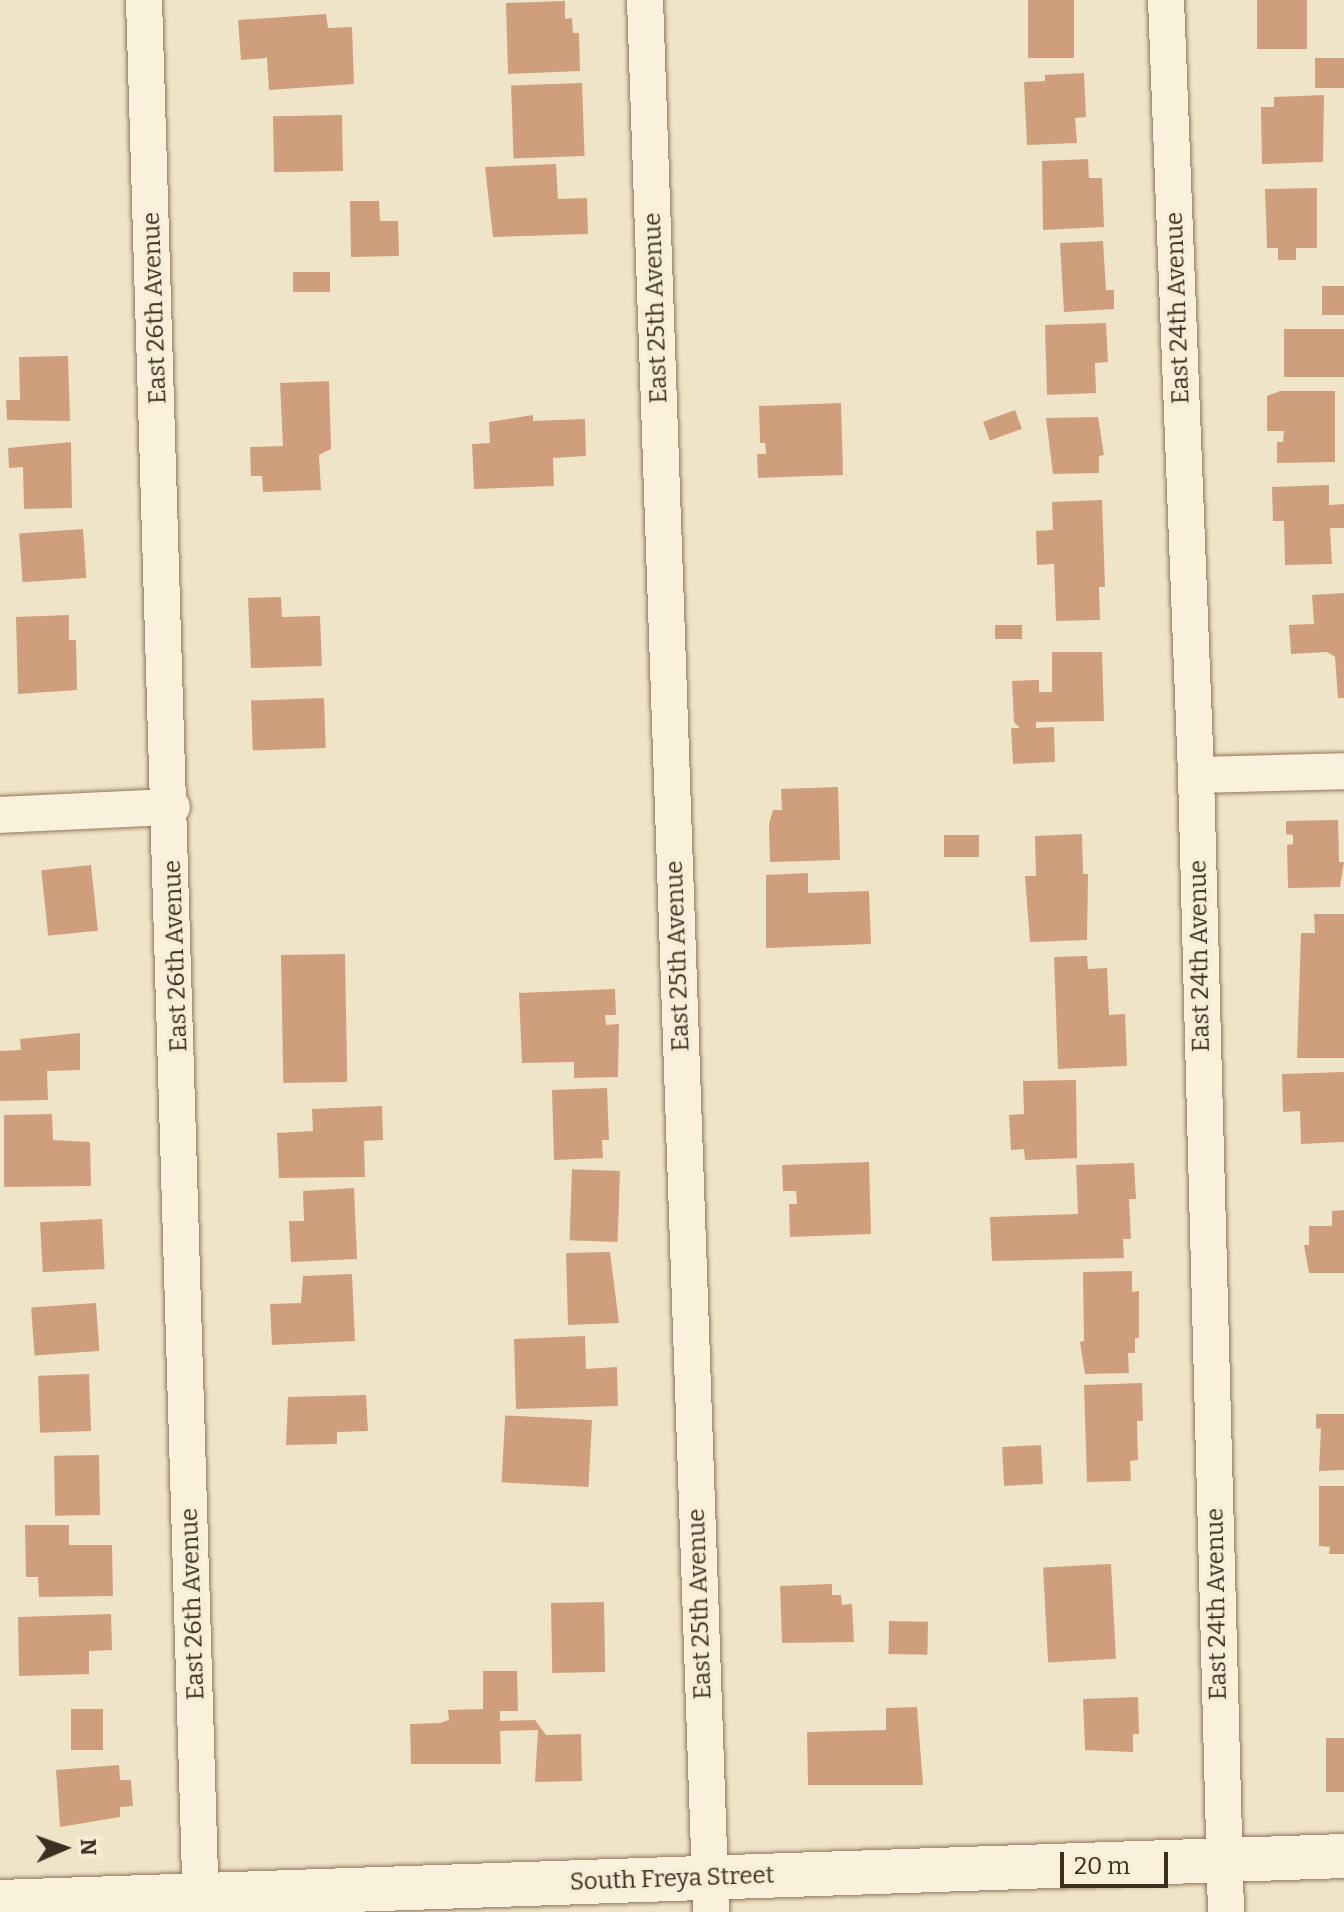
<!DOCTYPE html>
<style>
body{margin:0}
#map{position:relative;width:1344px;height:1912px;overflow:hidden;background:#f0e4c8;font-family:Bitter,serif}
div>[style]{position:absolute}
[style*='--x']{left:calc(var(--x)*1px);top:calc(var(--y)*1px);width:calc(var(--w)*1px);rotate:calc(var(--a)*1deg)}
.building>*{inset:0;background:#cf9f7d;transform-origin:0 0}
.roads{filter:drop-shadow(0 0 2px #8d765c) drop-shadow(0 0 2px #8d765c)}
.street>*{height:36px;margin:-18px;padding:0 18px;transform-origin:18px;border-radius:18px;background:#faf1dc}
.secondary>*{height:44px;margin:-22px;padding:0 22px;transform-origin:22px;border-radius:22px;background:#faf1dc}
span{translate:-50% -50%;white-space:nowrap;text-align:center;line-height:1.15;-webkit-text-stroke:7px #f7eed8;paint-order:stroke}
.street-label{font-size:24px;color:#3d2e20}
.north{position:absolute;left:24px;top:1808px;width:80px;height:80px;-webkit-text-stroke:6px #f7eed8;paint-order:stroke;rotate:88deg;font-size:22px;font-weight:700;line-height:32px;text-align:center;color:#3d2e20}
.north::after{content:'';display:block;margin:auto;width:28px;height:36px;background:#3d2e20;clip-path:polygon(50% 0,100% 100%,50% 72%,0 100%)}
.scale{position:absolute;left:1060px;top:1852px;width:108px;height:36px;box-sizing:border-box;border:4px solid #3d2e20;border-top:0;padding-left:10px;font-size:24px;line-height:28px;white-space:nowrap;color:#3d2e20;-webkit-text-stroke:6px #f7eed8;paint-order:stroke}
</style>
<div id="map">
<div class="building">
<i style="left:1028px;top:0;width:46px;height:58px"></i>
<i style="left:1257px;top:0;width:50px;height:49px"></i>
<i style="clip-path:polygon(565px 1px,565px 19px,572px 18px,573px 33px,579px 33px,580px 71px,508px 74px,506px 3px)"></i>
<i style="clip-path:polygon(326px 14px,328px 28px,352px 27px,354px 84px,269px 90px,267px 58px,241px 60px,238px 20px)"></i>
<i style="left:1315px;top:58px;width:29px;height:30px"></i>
<i style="clip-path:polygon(1084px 73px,1086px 117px,1075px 118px,1077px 143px,1027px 145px,1024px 82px,1045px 81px,1045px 75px)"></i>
<i style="left:582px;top:83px;width:73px;height:71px;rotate:88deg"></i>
<i style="clip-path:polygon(1324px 95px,1323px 162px,1262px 164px,1261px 107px,1274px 107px,1274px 97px)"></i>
<i style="left:342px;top:115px;width:56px;height:69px;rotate:89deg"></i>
<i style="clip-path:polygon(1088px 159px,1089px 178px,1102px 178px,1104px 227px,1043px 230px,1042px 161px)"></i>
<i style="clip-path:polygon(556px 164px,558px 199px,587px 198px,588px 234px,493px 237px,485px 167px)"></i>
<i style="clip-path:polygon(1317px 188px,1317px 248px,1296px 248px,1296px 260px,1278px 260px,1278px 248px,1267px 248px,1265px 189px)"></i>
<i style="clip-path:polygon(350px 201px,379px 201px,380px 221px,398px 221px,399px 256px,351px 257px)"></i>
<i style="clip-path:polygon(1103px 241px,1106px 290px,1114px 290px,1114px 309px,1064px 312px,1060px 243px)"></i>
<i style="left:293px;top:272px;width:37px;height:20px"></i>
<i style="left:1344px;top:286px;width:29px;height:22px;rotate:90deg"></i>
<i style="clip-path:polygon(1106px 323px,1108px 362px,1095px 363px,1096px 393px,1047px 395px,1045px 325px)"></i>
<i style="left:1344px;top:329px;width:48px;height:60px;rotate:90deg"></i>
<i style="clip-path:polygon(68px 356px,70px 421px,7px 420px,6px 400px,20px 400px,19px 357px)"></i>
<i style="clip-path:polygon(329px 381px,331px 449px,319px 455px,321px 490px,263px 492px,262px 476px,251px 476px,250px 447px,283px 446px,280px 383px)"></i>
<i style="clip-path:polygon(1280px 391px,1335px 391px,1335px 462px,1277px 463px,1277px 442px,1283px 442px,1284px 431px,1267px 431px,1267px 396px)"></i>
<i style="clip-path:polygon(841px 403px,843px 475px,758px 478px,757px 454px,766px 454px,765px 443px,760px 443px,759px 406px)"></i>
<i style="left:1015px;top:410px;width:20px;height:34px;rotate:70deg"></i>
<i style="clip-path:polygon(533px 415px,533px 421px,585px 419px,586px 456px,553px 458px,554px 486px,474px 489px,472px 444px,490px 443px,489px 422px)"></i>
<i style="clip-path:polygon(1098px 417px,1104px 455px,1099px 456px,1099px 473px,1053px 474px,1046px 418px)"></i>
<i style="clip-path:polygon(71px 442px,72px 508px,24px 509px,23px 467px,9px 468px,8px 448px)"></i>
<i style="clip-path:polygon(1329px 485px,1329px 505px,1344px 504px,1344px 528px,1330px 528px,1332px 564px,1285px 565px,1284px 521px,1273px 521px,1272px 487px)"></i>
<i style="clip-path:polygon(1102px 500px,1105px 587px,1099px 587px,1100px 620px,1056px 621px,1054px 564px,1037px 565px,1036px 531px,1053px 530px,1052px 502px)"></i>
<i style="left:83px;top:529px;width:49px;height:64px;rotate:86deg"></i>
<i style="clip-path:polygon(1344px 593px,1344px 698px,1338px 698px,1335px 657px,1327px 652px,1291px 654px,1289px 625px,1314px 624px,1312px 595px)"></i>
<i style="clip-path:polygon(281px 597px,282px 617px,320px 616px,322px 666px,251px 668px,248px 598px)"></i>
<i style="clip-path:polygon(69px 615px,69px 640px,76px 640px,77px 690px,18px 694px,16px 617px)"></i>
<i style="left:995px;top:625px;width:27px;height:14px"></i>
<i style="clip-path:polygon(1052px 652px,1102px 652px,1104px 721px,1036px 722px,1036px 728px,1054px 727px,1055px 762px,1013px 764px,1011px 728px,1020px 728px,1014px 722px,1012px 681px,1039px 680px,1039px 692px,1052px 692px)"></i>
<i style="left:324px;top:698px;width:50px;height:73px;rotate:88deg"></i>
<i style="clip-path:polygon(838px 787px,840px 860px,770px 862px,769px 824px,773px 810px,782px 810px,781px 789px)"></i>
<i style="clip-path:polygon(1338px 820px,1339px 862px,1344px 862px,1340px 887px,1288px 888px,1287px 845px,1293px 844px,1293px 835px,1286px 834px,1286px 821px)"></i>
<i style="clip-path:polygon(1082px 834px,1083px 874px,1088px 874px,1087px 940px,1030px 942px,1025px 876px,1036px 876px,1035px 836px)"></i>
<i style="left:944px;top:835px;width:35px;height:22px"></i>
<i style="left:91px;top:865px;width:66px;height:50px;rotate:84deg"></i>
<i style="clip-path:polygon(808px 873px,808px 893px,869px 891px,871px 944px,766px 948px,766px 875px)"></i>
<i style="clip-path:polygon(1314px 914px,1344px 914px,1344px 1058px,1297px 1058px,1301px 933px,1315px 933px)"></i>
<i style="left:345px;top:954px;width:128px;height:64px;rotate:89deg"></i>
<i style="clip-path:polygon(1087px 956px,1088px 969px,1107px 968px,1109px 1015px,1125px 1014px,1127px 1066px,1058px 1069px,1054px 957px)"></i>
<i style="clip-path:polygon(615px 989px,616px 1015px,605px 1015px,606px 1025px,619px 1024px,618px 1077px,574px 1078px,574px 1062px,522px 1063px,519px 993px)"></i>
<i style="clip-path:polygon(80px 1033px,80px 1070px,47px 1071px,48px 1100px,0 1101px,0 1051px,21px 1050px,20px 1039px)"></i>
<i style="clip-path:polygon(1344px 1072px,1344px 1142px,1301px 1144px,1300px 1111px,1283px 1112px,1282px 1074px)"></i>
<i style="clip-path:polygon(1076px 1080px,1077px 1158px,1025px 1160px,1024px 1149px,1011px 1150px,1009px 1115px,1024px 1114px,1023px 1081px)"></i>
<i style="clip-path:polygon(607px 1088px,609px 1140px,602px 1140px,603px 1158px,554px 1160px,552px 1090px)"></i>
<i style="clip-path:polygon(382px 1106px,383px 1140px,364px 1141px,365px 1177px,279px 1178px,277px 1133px,313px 1131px,312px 1109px)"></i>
<i style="clip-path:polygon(52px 1114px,53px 1140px,90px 1142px,91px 1186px,4px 1187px,4px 1115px)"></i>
<i style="clip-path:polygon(869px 1162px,871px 1234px,790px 1237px,789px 1204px,797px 1204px,796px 1191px,783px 1191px,782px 1165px)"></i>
<i style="clip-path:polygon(1134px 1163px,1136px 1199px,1129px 1199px,1131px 1239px,1123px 1239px,1124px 1258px,992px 1261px,990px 1217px,1078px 1214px,1076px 1165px)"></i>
<i style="left:620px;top:1171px;width:71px;height:48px;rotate:92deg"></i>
<i style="clip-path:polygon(354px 1188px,357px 1259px,291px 1262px,289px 1221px,304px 1221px,303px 1191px)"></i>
<i style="clip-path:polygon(1344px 1210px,1344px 1273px,1309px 1273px,1304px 1245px,1309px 1245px,1309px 1226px,1332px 1226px,1332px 1211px)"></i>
<i style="left:102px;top:1219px;width:50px;height:62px;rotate:87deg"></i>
<i style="clip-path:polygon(610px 1252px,619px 1323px,568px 1325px,566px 1253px)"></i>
<i style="clip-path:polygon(1132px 1271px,1132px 1292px,1139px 1291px,1139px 1338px,1135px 1338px,1135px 1353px,1128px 1353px,1129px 1373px,1085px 1374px,1080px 1342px,1084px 1341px,1083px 1272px)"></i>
<i style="clip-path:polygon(352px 1274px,355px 1341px,272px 1345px,270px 1304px,301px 1303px,303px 1276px)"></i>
<i style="left:96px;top:1303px;width:48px;height:65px;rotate:86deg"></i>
<i style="clip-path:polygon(585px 1336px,586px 1369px,617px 1367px,618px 1406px,516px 1409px,514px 1339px)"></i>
<i style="left:89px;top:1374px;width:57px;height:51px;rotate:88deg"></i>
<i style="clip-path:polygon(1142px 1383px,1143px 1421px,1137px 1421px,1138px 1460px,1130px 1461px,1131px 1481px,1087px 1482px,1084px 1385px)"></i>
<i style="clip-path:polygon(366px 1395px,368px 1431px,337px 1432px,337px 1444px,286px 1445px,288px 1397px)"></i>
<i style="clip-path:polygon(1316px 1414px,1344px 1414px,1344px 1470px,1319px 1471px,1321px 1428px,1316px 1429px)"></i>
<i style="left:592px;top:1420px;width:67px;height:87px;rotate:93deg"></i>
<i style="left:1041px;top:1445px;width:39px;height:39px;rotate:87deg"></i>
<i style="left:99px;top:1455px;width:60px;height:45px;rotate:89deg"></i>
<i style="clip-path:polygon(1319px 1486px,1344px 1486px,1344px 1554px,1329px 1554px,1330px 1547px,1319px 1546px)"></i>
<i style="clip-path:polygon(25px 1525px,69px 1525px,69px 1545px,112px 1545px,113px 1596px,39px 1597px,38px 1577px,26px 1577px)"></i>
<i style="left:1111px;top:1564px;width:95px;height:68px;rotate:87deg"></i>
<i style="clip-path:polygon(832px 1584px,832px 1595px,841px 1595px,842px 1605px,852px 1604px,854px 1642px,782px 1643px,780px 1586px)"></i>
<i style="left:604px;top:1602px;width:70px;height:53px;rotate:89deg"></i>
<i style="clip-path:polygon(111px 1614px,112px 1650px,89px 1651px,89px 1674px,19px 1676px,18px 1617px)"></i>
<i style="left:889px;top:1621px;width:39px;height:33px;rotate:1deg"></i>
<i style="clip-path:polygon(483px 1671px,517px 1671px,518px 1711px,500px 1711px,500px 1721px,535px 1720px,546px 1735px,581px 1734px,582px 1781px,535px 1782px,538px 1730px,500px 1731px,501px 1764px,411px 1764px,410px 1724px,440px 1723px,449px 1720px,448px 1710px,483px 1709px)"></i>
<i style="clip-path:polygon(1138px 1697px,1139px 1734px,1133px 1734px,1133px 1752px,1085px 1750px,1083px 1699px)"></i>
<i style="clip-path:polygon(917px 1707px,923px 1785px,808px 1785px,807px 1732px,886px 1730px,886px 1708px)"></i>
<i style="left:71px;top:1709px;width:32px;height:41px"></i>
<i style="left:1344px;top:1738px;width:54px;height:18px;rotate:90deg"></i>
<i style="clip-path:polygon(119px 1765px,120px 1780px,131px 1780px,133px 1806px,120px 1807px,120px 1817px,60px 1827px,56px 1770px)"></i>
</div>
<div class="roads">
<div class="street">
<i style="--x:144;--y:0;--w:1913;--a:88.29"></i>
<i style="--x:645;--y:0;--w:1913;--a:88.02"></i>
<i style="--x:1166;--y:0;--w:776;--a:87.78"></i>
<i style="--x:1196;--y:775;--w:1137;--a:88.49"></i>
<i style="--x:1196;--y:775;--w:148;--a:-1.5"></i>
<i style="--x:0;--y:815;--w:172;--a:-2.7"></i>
</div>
<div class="secondary">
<i style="--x:0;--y:1902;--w:1345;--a:-1.96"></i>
</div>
</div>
<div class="street-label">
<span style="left:155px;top:308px;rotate:-92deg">East 26th Avenue</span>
<span style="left:656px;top:308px;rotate:-92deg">East 25th Avenue</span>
<span style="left:1178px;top:308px;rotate:-92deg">East 24th Avenue</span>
<span style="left:176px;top:956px;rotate:-92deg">East 26th Avenue</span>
<span style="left:678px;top:956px;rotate:-92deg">East 25th Avenue</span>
<span style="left:1200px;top:956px;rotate:-91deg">East 24th Avenue</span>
<span style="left:193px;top:1604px;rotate:-92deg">East 26th Avenue</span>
<span style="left:700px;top:1604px;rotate:-92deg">East 25th Avenue</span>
<span style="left:1217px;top:1604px;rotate:-91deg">East 24th Avenue</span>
<span style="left:672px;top:1879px;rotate:-2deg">South Freya Street</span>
</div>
<div class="north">N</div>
<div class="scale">20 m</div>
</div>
